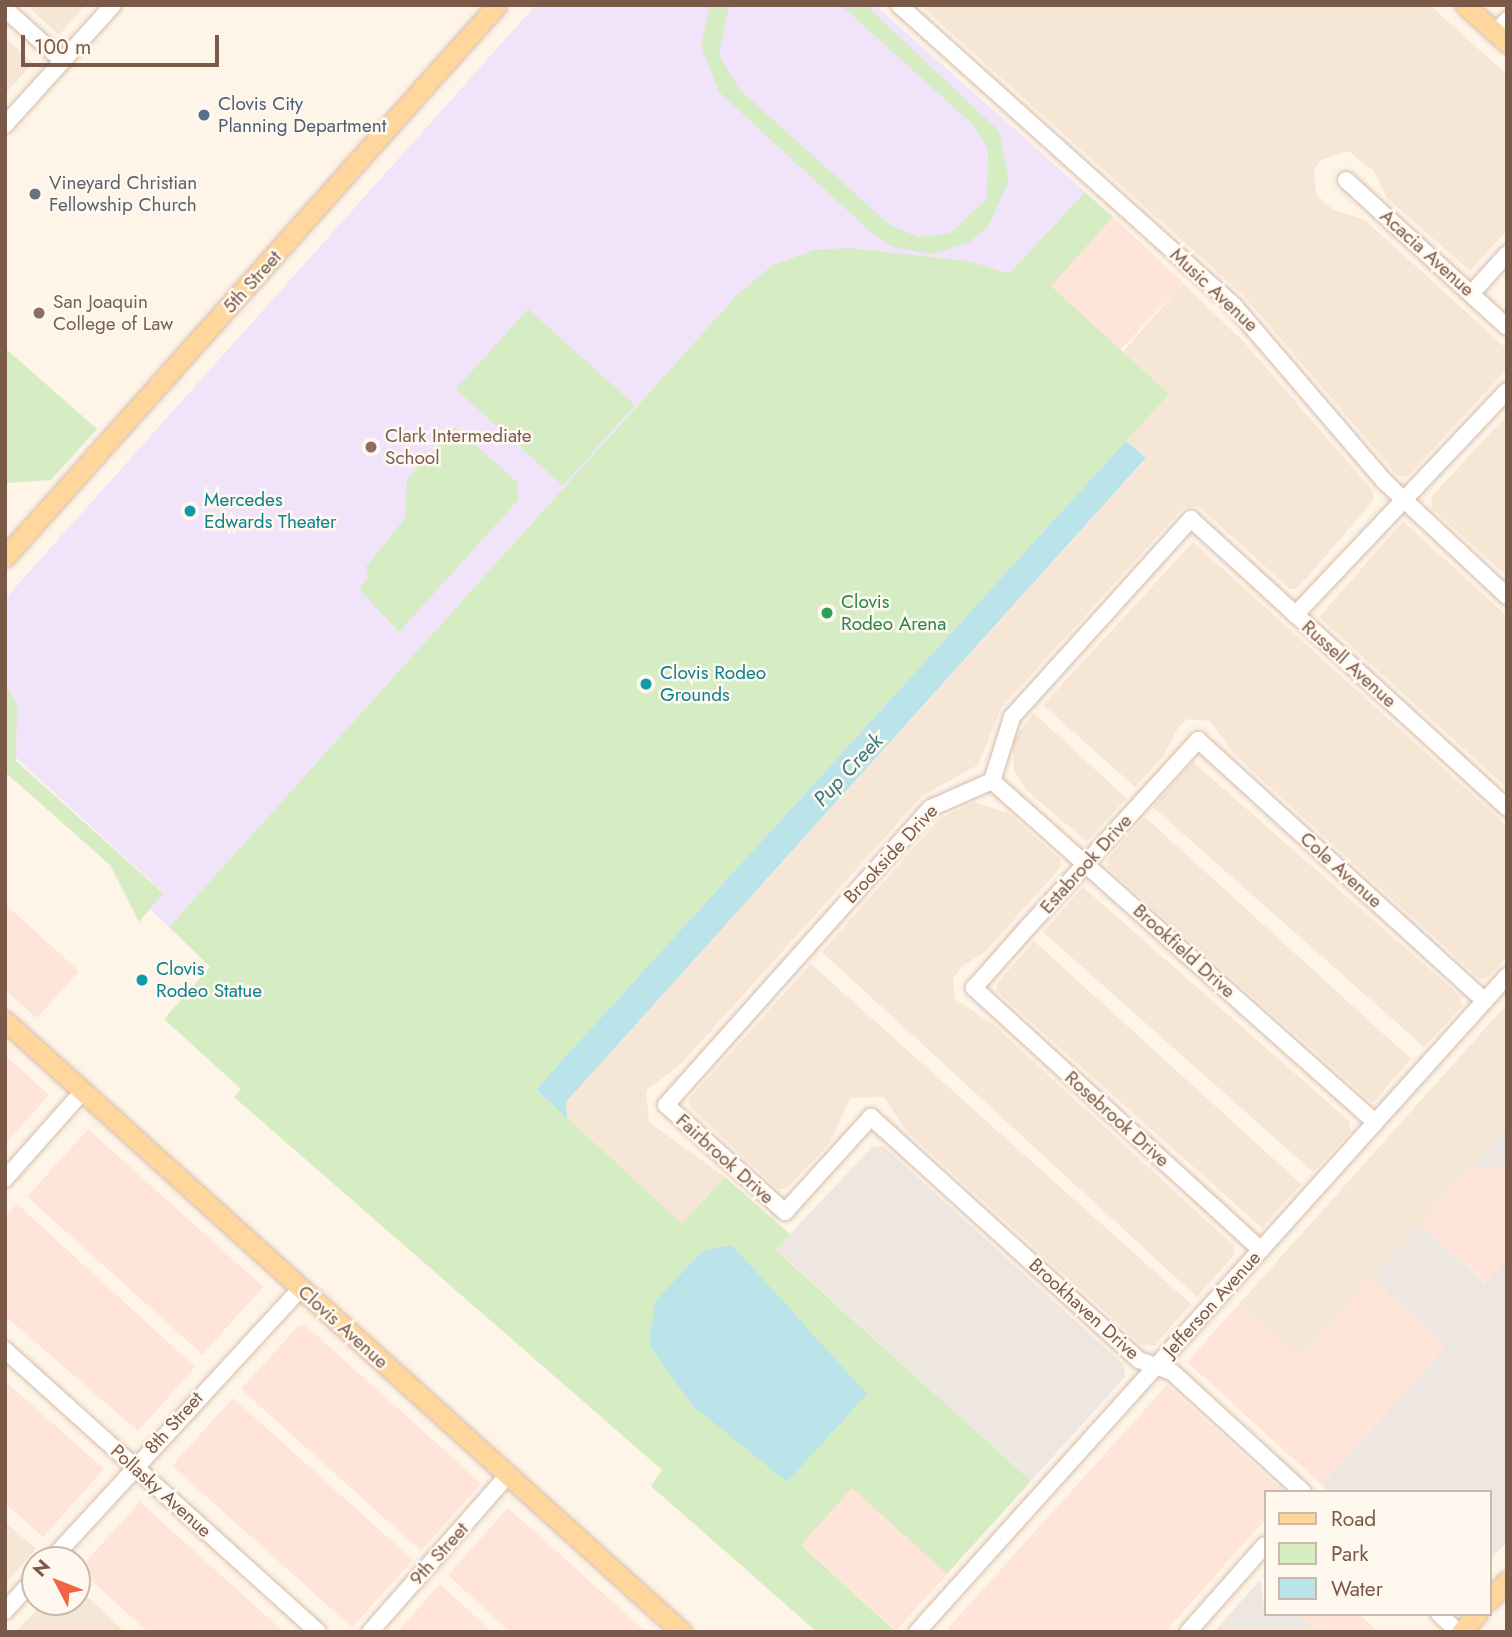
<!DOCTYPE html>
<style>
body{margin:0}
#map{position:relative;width:1512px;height:1637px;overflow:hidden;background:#fef4e7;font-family:Jost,sans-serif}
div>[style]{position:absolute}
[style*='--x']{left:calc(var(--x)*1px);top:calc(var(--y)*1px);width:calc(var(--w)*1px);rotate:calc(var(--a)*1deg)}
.residential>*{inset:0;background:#f6e6d5}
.commercial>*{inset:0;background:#ffe4da;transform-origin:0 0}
.industrial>*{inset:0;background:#eee7e1}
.education>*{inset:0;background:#f1e3fa}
.green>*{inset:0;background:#d6edc4;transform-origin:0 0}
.water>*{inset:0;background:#bae4e9}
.roads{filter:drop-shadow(0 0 2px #d4bdae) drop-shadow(0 0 2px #d4bdae)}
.minor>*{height:16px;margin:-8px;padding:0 8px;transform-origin:8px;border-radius:8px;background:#fff}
.major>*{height:19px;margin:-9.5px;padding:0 9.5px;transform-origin:9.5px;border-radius:9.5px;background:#ffd79d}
.dots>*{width:19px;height:19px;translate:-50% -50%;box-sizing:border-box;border:4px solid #fff8ef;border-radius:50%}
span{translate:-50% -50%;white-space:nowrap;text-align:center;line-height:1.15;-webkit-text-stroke:5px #fff8ef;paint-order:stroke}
.service-label{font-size:19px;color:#4e5e75}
.left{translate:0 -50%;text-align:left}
.worship-label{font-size:19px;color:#5b616d}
.street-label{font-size:19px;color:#7a5949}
.education-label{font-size:19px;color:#785e54}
.culture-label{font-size:19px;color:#0d838f}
.leisure-label{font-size:19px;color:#27864d}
.water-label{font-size:21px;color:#3b7780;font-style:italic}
.frame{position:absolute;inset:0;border:7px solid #7a5949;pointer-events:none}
.legend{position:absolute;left:1264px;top:1490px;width:228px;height:126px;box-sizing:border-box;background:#fff8ef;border:2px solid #cab8ad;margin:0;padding:9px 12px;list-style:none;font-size:21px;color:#7a5949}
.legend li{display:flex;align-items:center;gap:14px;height:35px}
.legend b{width:35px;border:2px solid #cab8ad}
.north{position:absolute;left:21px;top:1546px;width:70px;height:70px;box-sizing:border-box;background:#fff8ef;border:2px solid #cab8ad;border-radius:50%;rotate:312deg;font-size:19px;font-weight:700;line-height:28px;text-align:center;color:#7a5949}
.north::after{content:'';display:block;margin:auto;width:24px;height:32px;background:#ef6545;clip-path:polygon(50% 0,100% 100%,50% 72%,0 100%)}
.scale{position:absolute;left:21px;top:35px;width:198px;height:32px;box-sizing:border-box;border:4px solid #7a5949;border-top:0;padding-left:9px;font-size:21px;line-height:24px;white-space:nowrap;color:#7a5949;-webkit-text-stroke:5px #fff8ef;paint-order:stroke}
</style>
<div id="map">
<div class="residential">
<i style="clip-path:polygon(26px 5px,86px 5px,59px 35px)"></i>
<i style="clip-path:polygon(920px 5px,1430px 5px,1507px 75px,1507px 230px,1470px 271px,1387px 198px,1374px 171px,1348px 151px,1321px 160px,1314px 169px,1316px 194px,1332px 209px,1365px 220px,1507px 349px,1507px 369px,1408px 476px,1398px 476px,1243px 295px)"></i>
<i style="clip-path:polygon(5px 38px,33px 63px,5px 94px)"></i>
<i style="clip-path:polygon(1183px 283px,1242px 340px,1373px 491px,1373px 501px,1297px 589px,1290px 589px,1198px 506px,1183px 508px,1001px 708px,978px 765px,922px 796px,682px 1063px,646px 1091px,649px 1122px,725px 1177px,682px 1225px,567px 1118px,566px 1102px,1146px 459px,1126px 441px,1169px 394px,1123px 352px)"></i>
<i style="clip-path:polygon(1507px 415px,1507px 577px,1432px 508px,1431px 497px)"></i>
<i style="clip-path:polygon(1403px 521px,1507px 616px,1507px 788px,1319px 617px)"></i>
<i style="clip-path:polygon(1193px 542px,1507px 826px,1507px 957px,1487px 978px,1480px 979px,1234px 754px,1210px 721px,1188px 719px,1179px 726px,1163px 757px,1135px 787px,1043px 705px)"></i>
<i style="clip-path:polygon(1034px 713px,1126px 798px,1087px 842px,1026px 790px,1014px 771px,1013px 740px)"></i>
<i style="clip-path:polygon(1193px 762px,1460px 996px,1462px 1006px,1424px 1047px,1153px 807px)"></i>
<i style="clip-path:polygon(974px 802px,1008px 813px,1060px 859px,1061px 867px,985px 952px,961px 967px,953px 978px,955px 999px,994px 1025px,1234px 1246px,1235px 1254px,1197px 1297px,822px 952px,939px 819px)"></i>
<i style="clip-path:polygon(1145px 817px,1411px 1059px,1373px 1103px,1108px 868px,1107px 860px)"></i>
<i style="clip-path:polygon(1083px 887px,1349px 1121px,1351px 1131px,1313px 1172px,1043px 932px)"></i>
<i style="clip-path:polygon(1034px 941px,1301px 1184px,1262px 1228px,997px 992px,996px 985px)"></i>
<i style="clip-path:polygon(811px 964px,1191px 1304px,1154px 1346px,1142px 1345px,907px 1132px,884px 1097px,850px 1098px,830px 1143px,786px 1189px,778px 1189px,691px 1108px,688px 1100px)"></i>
<i style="clip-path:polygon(1507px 1004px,1507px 1127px,1300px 1359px,1239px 1304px)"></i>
<i style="clip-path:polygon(5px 1522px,36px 1549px,5px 1584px)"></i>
<i style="clip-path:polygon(77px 1587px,125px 1632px,16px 1632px,44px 1602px,77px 1602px)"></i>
</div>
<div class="commercial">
<i style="left:1113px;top:217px;width:96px;height:93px;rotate:43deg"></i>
<i style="clip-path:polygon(5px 904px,79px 971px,37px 1018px,5px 990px)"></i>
<i style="clip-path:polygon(5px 1055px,49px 1095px,5px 1144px)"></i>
<i style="left:88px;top:1129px;width:236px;height:91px;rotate:42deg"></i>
<i style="clip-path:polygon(1507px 1166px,1507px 1260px,1486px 1283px,1420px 1224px,1468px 1170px)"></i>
<i style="clip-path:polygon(17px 1204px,195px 1367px,138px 1431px,5px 1316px,5px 1217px)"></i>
<i style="clip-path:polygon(1372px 1278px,1447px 1346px,1322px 1485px,1187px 1362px,1239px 1304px,1300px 1359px)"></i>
<i style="clip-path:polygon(305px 1325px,481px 1483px,421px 1551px,241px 1389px,298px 1326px)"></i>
<i style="clip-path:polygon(5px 1381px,104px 1469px,43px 1537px,5px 1503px)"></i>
<i style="clip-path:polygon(1167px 1385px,1284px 1492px,1265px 1492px,1265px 1520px,1165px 1632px,951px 1632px,948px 1628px)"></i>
<i style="left:233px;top:1398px;width:242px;height:91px;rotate:42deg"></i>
<i style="left:852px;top:1487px;width:129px;height:77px;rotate:42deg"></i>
<i style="clip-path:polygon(140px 1502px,284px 1632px,148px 1632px,79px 1569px)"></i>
<i style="clip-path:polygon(508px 1508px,564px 1558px,646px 1632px,510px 1632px,448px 1575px)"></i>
<i style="clip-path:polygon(440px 1584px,492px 1632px,397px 1632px)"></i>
<i style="clip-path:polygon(1298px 1614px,1359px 1614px,1378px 1632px,1317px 1632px)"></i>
</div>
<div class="industrial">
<i style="clip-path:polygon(1507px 1127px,1507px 1166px,1468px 1170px)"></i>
<i style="clip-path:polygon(883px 1146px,1124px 1365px,1125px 1377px,1031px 1481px,776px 1249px,872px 1147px)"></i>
<i style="clip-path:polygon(1420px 1224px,1485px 1283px,1507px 1260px,1507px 1542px,1489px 1561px,1489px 1492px,1329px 1492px,1322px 1485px,1446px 1346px,1372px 1278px)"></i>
<i style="clip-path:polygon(1260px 1580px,1265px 1614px,1298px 1614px,1317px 1632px,1214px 1632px)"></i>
</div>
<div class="education">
<i style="clip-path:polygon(536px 5px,875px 5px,1085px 192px,1009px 275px,969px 261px,849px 248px,737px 295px,169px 927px,150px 909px,163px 892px,12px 754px,17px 705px,5px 682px,5px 599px)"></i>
</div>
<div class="green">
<i style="clip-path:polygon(710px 5px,729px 5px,719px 54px,739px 89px,891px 226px,920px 237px,950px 233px,987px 199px,988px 149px,972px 124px,841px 5px,866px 5px,999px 131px,1009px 181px,988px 227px,968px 243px,931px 254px,893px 247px,872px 233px,719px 92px,701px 45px)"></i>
<i style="clip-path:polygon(1085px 192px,1113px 217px,1051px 286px,1169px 394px,536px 1089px,682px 1224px,725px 1177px,790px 1234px,776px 1250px,1031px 1481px,947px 1574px,852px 1488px,801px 1545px,894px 1630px,817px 1632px,651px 1486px,662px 1470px,234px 1097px,241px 1089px,164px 1019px,210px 967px,169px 927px,737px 295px,773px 265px,815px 250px,849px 248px,969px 261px,1009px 274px)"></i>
<i style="left:528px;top:309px;width:144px;height:108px;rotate:42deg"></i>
<i style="clip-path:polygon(5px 348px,97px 429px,51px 480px,5px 483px)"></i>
<i style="clip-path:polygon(455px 427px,517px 482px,519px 499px,399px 632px,359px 589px,368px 577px,366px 567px,405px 518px,407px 479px)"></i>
<i style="clip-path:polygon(5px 682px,17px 705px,16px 761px,163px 893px,139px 922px,110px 865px,5px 772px)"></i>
</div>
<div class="water">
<i style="clip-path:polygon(1126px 441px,1146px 458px,566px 1102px,567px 1118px,536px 1089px)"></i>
<i style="clip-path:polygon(732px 1245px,867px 1394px,787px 1482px,692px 1405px,649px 1345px,655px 1301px,703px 1251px)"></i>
</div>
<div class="roads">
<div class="minor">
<i style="--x:899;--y:5;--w:452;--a:41.9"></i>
<i style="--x:1235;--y:307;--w:230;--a:49.4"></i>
<i style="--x:1385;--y:482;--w:167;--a:43.1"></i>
<i style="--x:5;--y:9;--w:78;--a:41.9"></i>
<i style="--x:1495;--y:33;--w:18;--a:-47"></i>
<i style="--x:5;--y:125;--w:161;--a:-48"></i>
<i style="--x:1346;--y:180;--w:218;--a:42.4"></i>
<i style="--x:1471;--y:294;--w:54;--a:-48"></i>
<i style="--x:1295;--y:615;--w:308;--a:-46.6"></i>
<i style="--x:992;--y:781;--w:513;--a:41.68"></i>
<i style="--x:5;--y:1179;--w:118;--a:-48.4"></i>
<i style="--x:1261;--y:1250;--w:389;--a:-137.6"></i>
<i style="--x:974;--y:988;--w:81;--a:-48.5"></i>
<i style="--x:1028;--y:927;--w:253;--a:-47.7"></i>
<i style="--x:1198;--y:740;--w:388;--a:42.3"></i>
<i style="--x:5;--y:1350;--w:421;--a:42"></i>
<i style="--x:1303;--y:1492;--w:178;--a:-137.5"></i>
<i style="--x:1172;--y:1372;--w:35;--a:-160"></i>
<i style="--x:1139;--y:1360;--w:362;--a:-137.8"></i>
<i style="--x:871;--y:1117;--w:128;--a:132.2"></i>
<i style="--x:785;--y:1212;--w:160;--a:-138"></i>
<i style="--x:666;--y:1105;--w:398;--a:-48.3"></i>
<i style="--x:931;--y:808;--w:67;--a:-23.9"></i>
<i style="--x:992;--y:781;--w:67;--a:-72.6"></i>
<i style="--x:1012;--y:717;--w:267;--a:-47.9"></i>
<i style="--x:1191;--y:519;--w:428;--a:42.4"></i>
<i style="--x:51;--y:1560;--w:368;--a:-47.4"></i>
<i style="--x:5;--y:1611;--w:45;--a:-47.7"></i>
<i style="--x:1439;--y:1614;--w:26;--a:43"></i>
<i style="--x:370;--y:1632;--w:209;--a:-48.7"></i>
<i style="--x:917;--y:1632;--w:882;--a:-48.03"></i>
<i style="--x:1188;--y:1632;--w:116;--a:-48.5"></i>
</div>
<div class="major">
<i style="--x:1465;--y:5;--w:57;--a:42.1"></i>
<i style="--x:5;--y:557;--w:739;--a:-48.29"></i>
<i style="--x:5;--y:1021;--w:912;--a:42.07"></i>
<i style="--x:1489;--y:1600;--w:26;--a:-47"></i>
<i style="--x:1461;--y:1632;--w:24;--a:-48"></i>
</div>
</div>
<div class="dots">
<i style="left:204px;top:115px;background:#5c6f8a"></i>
<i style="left:35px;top:194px;background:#6b7280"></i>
<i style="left:39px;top:313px;background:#8d6e63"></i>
<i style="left:371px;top:447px;background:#8d6e63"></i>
<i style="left:190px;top:511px;background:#0f9aa8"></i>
<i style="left:827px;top:613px;background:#2e9e5b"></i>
<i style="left:646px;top:684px;background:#0f9aa8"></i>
<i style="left:142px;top:980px;background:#0f9aa8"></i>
</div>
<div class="service-label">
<span class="left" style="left:218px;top:115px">Clovis City<br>Planning Department</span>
</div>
<div class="worship-label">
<span class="left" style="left:49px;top:194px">Vineyard Christian<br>Fellowship Church</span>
</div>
<div class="street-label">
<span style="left:1427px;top:253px;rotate:42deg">Acacia Avenue</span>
<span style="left:252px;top:282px;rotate:-48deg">5th Street</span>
<span style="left:1214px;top:290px;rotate:43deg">Music Avenue</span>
<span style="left:1349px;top:664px;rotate:42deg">Russell Avenue</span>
<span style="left:891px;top:854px;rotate:-47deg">Brookside Drive</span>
<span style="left:1086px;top:864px;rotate:-48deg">Estabrook Drive</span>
<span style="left:1341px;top:870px;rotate:42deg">Cole Avenue</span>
<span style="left:1184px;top:951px;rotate:42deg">Brookfield Drive</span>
<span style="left:1117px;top:1119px;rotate:42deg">Rosebrook Drive</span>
<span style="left:725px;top:1159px;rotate:42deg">Fairbrook Drive</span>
<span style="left:1212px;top:1304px;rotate:-48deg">Jefferson Avenue</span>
<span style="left:1084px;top:1309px;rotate:42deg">Brookhaven Drive</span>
<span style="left:343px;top:1327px;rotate:42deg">Clovis Avenue</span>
<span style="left:174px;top:1423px;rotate:-48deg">8th Street</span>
<span style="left:161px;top:1491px;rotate:42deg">Pollasky Avenue</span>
<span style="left:439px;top:1554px;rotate:-48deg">9th Street</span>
</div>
<div class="education-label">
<span class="left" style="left:53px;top:313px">San Joaquin<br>College of Law</span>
<span class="left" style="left:385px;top:447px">Clark Intermediate<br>School</span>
</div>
<div class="culture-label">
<span class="left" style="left:204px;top:511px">Mercedes<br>Edwards Theater</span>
<span class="left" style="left:660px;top:684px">Clovis Rodeo<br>Grounds</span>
<span class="left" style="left:156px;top:980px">Clovis<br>Rodeo Statue</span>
</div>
<div class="leisure-label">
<span class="left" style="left:841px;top:613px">Clovis<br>Rodeo Arena</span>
</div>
<div class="water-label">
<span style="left:848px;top:770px;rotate:-47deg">Pup Creek</span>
</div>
<div class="frame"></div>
<ul class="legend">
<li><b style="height:9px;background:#ffd79d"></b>Road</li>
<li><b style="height:19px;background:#d6edc4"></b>Park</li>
<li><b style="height:19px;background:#bae4e9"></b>Water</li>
</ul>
<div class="north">N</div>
<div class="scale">100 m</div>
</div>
